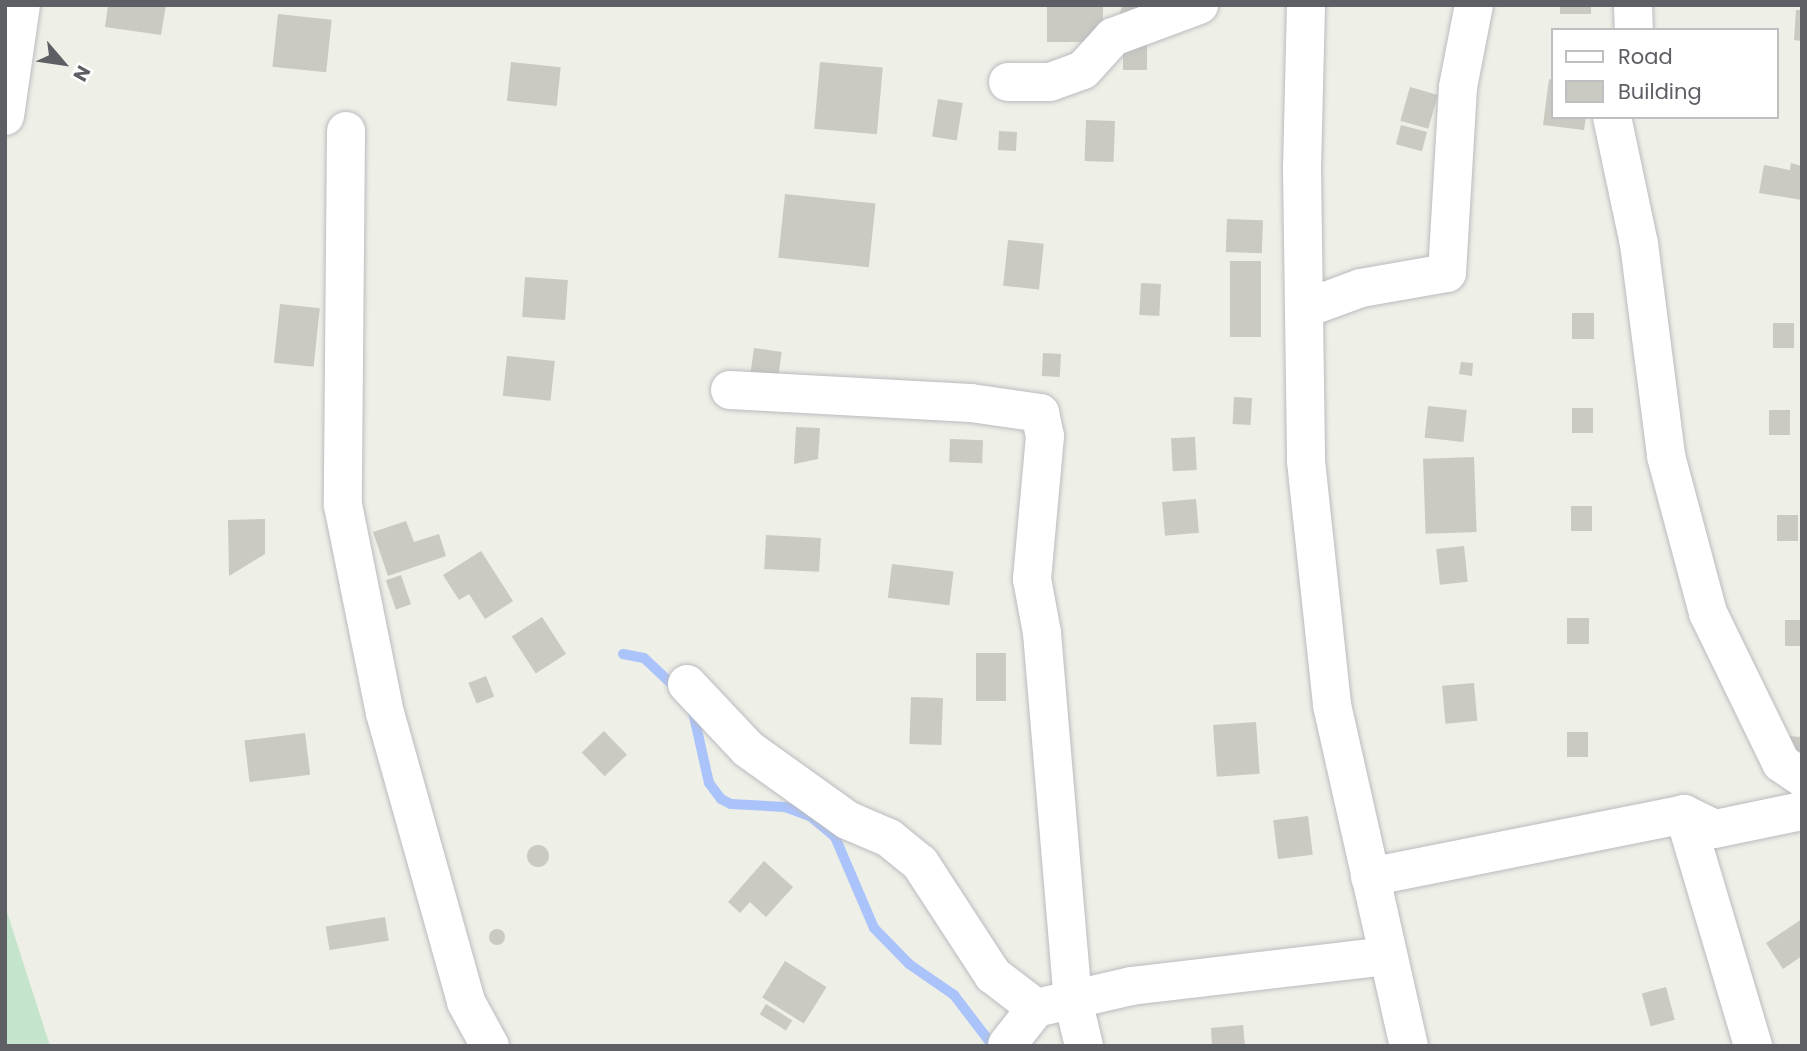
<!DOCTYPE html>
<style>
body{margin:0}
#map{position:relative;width:1807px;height:1051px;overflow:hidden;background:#eeefe6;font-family:Poppins,sans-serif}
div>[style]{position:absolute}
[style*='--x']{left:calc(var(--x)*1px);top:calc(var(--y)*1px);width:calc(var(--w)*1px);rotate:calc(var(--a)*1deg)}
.green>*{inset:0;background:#c4e4cc}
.stream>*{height:10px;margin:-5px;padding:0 5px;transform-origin:5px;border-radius:5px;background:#aac3fa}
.building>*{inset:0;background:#cac9c2;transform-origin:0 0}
.round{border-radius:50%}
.roads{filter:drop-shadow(0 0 2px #babbc0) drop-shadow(0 0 2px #babbc0)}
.minor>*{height:38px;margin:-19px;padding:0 19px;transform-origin:19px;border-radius:19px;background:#fff}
span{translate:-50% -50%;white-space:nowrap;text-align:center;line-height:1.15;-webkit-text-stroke:5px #fff;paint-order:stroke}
.frame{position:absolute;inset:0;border:7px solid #5d5f65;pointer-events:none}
.legend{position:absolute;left:1551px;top:28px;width:228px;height:91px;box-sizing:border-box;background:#fff;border:2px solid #bebfc1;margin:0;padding:9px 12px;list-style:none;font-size:21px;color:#5d5f65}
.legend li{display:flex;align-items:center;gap:14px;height:35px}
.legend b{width:35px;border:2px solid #bebfc1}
.north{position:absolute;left:28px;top:28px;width:70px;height:70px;-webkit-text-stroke:5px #fff;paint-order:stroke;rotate:119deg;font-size:19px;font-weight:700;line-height:28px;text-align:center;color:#5d5f65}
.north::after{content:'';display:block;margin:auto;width:24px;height:32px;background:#5d5f65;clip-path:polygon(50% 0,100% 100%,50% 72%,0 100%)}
</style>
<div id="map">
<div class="green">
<i style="clip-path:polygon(5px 909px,6px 909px,50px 1046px,5px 1046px)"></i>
</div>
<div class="stream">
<i style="--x:623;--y:654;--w:21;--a:11"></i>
<i style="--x:644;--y:658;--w:44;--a:43.2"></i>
<i style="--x:693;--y:712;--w:73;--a:77.3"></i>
<i style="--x:709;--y:783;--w:20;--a:53"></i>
<i style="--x:721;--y:799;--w:11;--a:27"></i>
<i style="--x:731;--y:804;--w:54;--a:3.2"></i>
<i style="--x:785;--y:807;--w:27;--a:20"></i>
<i style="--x:810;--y:816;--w:33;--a:40"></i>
<i style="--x:835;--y:837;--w:99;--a:66.8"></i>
<i style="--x:874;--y:928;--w:50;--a:45.8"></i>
<i style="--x:909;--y:964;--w:55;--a:34.6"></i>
<i style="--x:954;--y:995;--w:64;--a:52.6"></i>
</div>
<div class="building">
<i style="clip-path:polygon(108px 5px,166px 5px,161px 35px,105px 27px)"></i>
<i style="left:1047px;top:5px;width:56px;height:37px"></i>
<i style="clip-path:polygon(1123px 5px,1137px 5px,1139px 9px,1119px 15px)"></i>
<i style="left:1560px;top:5px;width:31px;height:9px"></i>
<i style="clip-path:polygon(1796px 10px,1802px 10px,1802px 41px,1794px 40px)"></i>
<i style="left:278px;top:14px;width:54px;height:53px;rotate:6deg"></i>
<i style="left:1123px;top:38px;width:24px;height:32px"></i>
<i style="left:511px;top:62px;width:50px;height:39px;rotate:6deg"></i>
<i style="left:820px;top:62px;width:63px;height:67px;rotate:5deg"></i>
<i style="clip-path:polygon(1549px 79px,1553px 80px,1553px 117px,1586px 117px,1584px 130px,1543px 125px)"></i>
<i style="left:1410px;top:87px;width:29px;height:35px;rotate:16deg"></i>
<i style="left:938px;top:99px;width:25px;height:38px;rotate:9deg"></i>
<i style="left:1086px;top:120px;width:29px;height:41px;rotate:2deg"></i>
<i style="left:1401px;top:125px;width:27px;height:20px;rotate:15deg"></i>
<i style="left:999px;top:131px;width:18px;height:19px;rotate:3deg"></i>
<i style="clip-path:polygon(1791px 163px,1802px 166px,1802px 200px,1759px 193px,1764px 165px,1790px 170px)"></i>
<i style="left:785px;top:194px;width:91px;height:64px;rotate:6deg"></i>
<i style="left:1227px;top:219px;width:36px;height:33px;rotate:2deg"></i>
<i style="left:1008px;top:240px;width:36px;height:46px;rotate:6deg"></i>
<i style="left:1230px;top:261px;width:31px;height:76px"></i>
<i style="left:525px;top:277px;width:43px;height:40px;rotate:4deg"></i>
<i style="left:1141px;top:283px;width:20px;height:32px;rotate:3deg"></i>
<i style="left:280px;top:304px;width:40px;height:59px;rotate:6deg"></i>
<i style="left:1594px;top:313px;width:26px;height:22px;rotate:90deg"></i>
<i style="left:1773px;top:323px;width:21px;height:25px"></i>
<i style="left:754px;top:348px;width:28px;height:35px;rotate:8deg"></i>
<i style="left:1043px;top:353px;width:18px;height:23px;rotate:3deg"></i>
<i style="left:507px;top:356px;width:48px;height:40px;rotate:6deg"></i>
<i style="clip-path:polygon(1461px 362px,1473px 363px,1472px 376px,1459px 374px)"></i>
<i style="left:1234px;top:397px;width:18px;height:27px;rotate:3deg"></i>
<i style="left:1428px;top:406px;width:39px;height:32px;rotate:6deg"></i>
<i style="left:1593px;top:408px;width:25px;height:21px;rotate:90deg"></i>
<i style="left:1769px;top:410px;width:21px;height:25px"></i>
<i style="clip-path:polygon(796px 427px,820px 428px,818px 459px,794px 464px)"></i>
<i style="left:1195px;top:437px;width:33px;height:24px;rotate:87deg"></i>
<i style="left:950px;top:439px;width:33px;height:23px;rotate:2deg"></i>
<i style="left:1474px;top:457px;width:75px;height:51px;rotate:88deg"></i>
<i style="left:1196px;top:499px;width:34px;height:34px;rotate:85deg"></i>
<i style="left:1571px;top:506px;width:21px;height:25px"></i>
<i style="left:1777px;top:515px;width:21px;height:26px"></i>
<i style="clip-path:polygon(265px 519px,265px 554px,229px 576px,228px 520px)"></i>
<i style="clip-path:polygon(406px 521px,414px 542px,439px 534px,446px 556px,388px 576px,373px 532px)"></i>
<i style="left:766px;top:535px;width:55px;height:34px;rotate:3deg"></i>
<i style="left:1464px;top:546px;width:36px;height:28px;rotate:84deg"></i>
<i style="clip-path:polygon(481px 551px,513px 601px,485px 619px,469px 594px,459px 600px,443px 575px)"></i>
<i style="left:892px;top:564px;width:62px;height:34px;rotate:7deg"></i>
<i style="left:401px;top:575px;width:31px;height:16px;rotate:71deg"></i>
<i style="left:542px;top:617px;width:44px;height:36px;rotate:57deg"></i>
<i style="left:1567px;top:618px;width:22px;height:26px"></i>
<i style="left:1785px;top:620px;width:17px;height:26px"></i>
<i style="left:976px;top:653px;width:30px;height:48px"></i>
<i style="left:486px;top:676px;width:22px;height:19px;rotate:68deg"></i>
<i style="left:1474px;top:683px;width:38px;height:32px;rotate:85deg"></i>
<i style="left:911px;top:697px;width:32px;height:47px;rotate:2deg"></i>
<i style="left:1256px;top:722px;width:52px;height:43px;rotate:86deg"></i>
<i style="left:604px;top:731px;width:33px;height:31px;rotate:46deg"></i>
<i style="left:1588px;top:732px;width:25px;height:21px;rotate:90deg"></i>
<i style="left:305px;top:733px;width:42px;height:61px;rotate:83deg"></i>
<i style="clip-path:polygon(1788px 736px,1802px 737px,1802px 762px)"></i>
<i style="left:1308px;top:816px;width:39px;height:35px;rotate:83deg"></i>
<i class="round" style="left:527px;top:845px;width:22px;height:22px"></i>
<i style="clip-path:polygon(764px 861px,793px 887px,766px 917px,750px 902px,740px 913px,728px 902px)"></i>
<i style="left:385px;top:917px;width:24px;height:60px;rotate:81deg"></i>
<i style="clip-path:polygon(1802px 919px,1802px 956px,1783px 969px,1766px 943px)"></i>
<i class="round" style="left:489px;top:929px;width:16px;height:16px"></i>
<i style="left:785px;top:961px;width:49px;height:43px;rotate:32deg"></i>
<i style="left:1666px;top:987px;width:34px;height:25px;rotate:75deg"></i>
<i style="left:766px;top:1004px;width:31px;height:12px;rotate:32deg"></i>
<i style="clip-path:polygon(1243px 1025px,1245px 1046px,1212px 1046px,1211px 1028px)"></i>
</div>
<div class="roads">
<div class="minor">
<i style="--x:1306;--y:5;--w:163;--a:91.4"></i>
<i style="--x:1302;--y:168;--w:293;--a:89.2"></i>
<i style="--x:1306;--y:461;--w:245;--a:83.9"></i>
<i style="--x:1332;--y:705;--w:350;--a:77.3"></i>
<i style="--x:1633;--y:5;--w:25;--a:88"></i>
<i style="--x:1008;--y:82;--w:42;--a:0"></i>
<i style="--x:1050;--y:82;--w:35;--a:-20"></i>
<i style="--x:1083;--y:70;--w:45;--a:-47.7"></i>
<i style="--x:1113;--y:37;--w:92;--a:-20.4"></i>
<i style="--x:5;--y:116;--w:112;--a:-81.8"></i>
<i style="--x:1612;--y:117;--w:130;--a:78"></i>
<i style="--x:1639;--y:244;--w:214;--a:82.7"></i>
<i style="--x:1666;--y:456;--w:163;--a:75"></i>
<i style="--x:1708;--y:613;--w:167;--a:64"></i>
<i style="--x:1781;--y:763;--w:25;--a:34"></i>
<i style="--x:346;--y:131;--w:374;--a:90.5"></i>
<i style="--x:343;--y:505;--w:212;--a:78.6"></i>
<i style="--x:385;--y:713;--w:300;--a:74.3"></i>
<i style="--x:466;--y:1002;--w:50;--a:61.4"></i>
<i style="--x:1304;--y:309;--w:61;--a:-20.2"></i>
<i style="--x:1361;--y:288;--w:87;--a:-9.9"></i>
<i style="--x:1447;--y:273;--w:186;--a:-86.6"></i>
<i style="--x:1458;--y:87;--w:84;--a:-79"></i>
<i style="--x:730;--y:390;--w:241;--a:3.1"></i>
<i style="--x:971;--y:403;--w:70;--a:8.2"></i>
<i style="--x:1040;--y:413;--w:24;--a:78"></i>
<i style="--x:1045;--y:436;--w:144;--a:95.2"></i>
<i style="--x:1032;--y:579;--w:55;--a:79.5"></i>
<i style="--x:1042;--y:633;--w:368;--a:85.2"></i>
<i style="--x:1073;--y:1000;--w:47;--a:76.6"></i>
<i style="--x:687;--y:684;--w:89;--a:46.8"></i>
<i style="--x:748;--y:749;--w:122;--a:35.6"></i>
<i style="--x:847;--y:820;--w:46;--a:23.2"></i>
<i style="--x:889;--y:838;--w:40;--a:39"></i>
<i style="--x:920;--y:863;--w:134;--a:56.9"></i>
<i style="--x:993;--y:975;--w:54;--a:37.5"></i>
<i style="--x:1684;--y:814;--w:34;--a:26"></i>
<i style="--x:1715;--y:829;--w:89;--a:-11.7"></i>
<i style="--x:1370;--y:877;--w:320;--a:-11.3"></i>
<i style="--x:1684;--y:814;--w:242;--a:73.4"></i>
<i style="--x:1007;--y:1045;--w:47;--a:-51.9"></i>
<i style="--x:1036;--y:1008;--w:98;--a:-13"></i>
<i style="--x:1131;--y:986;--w:259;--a:-6.7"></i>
</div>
</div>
<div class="frame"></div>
<ul class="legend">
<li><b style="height:9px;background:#fff"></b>Road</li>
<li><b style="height:19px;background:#cac9c2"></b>Building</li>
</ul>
<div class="north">N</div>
</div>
